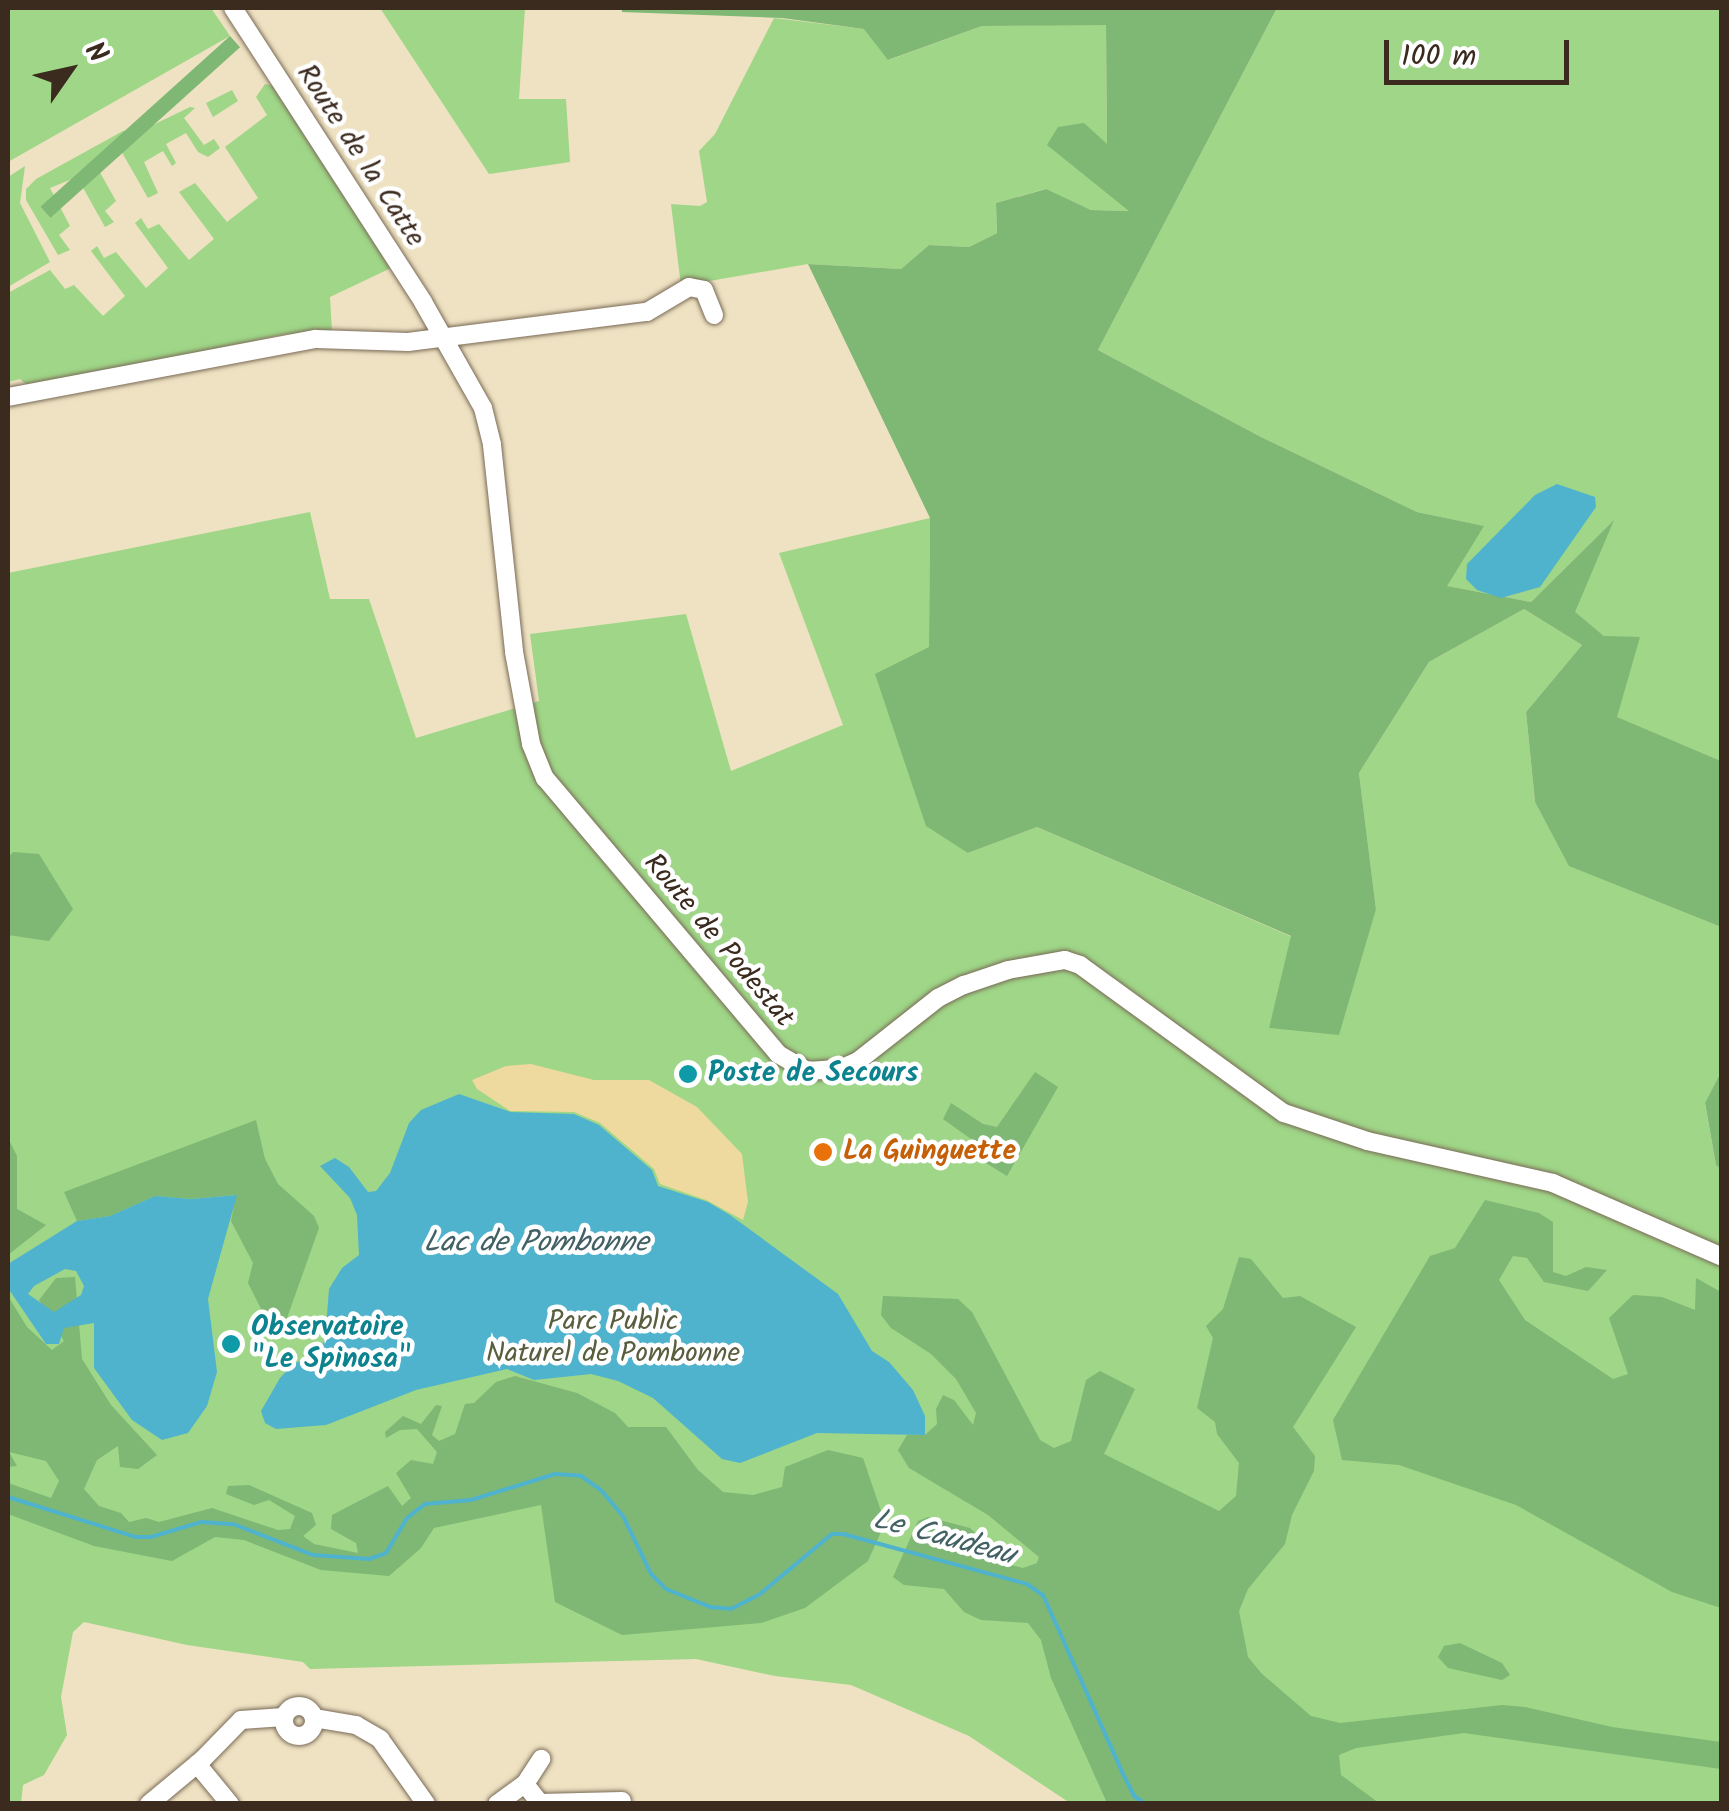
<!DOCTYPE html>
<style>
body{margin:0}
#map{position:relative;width:1729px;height:1811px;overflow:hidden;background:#eee2c2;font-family:Kalam,sans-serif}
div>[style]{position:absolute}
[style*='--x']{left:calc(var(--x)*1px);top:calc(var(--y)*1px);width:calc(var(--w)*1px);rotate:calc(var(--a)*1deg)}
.green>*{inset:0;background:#9fd687}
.forest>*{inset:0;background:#7fb774;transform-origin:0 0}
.sand>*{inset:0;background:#eeda9e}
.water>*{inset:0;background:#4fb3ce}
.stream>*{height:4px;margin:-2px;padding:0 2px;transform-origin:2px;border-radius:2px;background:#4fb3ce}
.roads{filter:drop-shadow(0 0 2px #7a6a57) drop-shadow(0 0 2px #7a6a57)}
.minor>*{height:18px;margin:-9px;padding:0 9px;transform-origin:9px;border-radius:9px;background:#fff}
.minor>.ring{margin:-9px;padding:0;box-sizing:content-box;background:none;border:18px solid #fff;border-radius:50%}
.dots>*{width:28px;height:28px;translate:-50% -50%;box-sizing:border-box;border:5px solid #fff;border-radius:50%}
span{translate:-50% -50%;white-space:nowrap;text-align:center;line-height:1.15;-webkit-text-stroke:9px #fff;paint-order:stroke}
.street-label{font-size:28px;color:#3b2a1e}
.culture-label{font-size:28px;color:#0d838f;font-weight:700}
.left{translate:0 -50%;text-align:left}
.food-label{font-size:28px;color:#c56008;font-weight:700}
.park-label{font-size:28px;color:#595e3e}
.water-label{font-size:30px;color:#436164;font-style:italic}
.frame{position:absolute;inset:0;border:10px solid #3b2a1e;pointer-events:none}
.north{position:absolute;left:20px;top:20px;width:100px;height:100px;-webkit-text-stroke:8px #fff;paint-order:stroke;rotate:56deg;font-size:28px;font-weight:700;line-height:40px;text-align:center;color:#3b2a1e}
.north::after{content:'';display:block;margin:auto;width:35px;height:45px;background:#3b2a1e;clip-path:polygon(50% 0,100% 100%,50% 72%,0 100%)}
.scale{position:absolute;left:1384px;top:40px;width:185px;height:45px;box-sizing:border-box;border:5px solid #3b2a1e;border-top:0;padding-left:12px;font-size:30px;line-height:35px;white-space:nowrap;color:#3b2a1e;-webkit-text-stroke:8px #fff;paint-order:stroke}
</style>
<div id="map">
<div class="green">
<i style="clip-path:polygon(8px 8px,211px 8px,230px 36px,8px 162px)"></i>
<i style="clip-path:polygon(380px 8px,525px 8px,519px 99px,566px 99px,570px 162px,489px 174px)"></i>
<i style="clip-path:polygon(1277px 8px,1721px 8px,1721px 761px,1616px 717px,1604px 636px,1574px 612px,1611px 523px,1531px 602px,1446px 586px,1483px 526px,1417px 512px,1261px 437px,1098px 350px)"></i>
<i style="clip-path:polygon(774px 18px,865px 29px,889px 60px,982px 26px,1106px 24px,1107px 146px,1131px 211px,1091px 210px,1045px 189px,996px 203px,997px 233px,969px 247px,929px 245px,901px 269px,808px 264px,681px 286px,671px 204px,700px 206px,707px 202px,699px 151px,715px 134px)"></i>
<i style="clip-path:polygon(265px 84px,274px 86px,391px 268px,330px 297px,332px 331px,286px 334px,29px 387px,20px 379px,8px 382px,8px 293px,50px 270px,65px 289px,74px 285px,103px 316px,125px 296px,91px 251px,97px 246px,104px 258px,116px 252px,146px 288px,168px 268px,135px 223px,141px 218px,148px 229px,159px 224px,189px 260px,214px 239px,179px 192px,195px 183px,227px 222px,258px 198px,225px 147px,267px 115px,256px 97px)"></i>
<i style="clip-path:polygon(232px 90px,238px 101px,213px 117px,206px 103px)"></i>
<i style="clip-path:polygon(190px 107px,195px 108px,184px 118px,204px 145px,214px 139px,220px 148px,208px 157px,198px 152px,186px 133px,166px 144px,176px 163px,172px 166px,163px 151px,144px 162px,158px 193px,148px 198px,120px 149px,93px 160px,116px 201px,105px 211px,114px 222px,105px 227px,77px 177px,50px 188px,70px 226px,59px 235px,70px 250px,58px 255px,26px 200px,26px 189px,36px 179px,123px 131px,153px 125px)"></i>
<i style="clip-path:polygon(25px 166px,20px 203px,50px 262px,8px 287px,8px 177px)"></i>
<i style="clip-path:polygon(310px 512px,330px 599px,369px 599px,416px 738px,539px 701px,530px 634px,686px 614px,731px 771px,843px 725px,779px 553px,930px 518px,929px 648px,968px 853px,1037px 827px,1292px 937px,1269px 1028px,1376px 909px,1359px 773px,1429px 662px,1524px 609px,1582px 645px,1526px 712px,1535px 802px,1570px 866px,1721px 927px,1721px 1072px,1705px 1104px,1716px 1165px,1722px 1169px,1721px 1803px,1070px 1803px,969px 1736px,851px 1685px,775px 1676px,696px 1659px,310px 1669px,303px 1662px,187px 1645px,84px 1622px,73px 1632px,61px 1697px,67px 1735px,44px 1775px,23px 1785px,21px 1803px,8px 1803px,8px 573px)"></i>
</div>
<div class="forest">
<i style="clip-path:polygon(622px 8px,1277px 8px,1098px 350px,1261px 437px,1417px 512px,1484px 526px,1447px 586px,1531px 602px,1614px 520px,1575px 612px,1604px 636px,1640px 637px,1617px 717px,1721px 761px,1721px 927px,1569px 866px,1535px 802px,1526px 712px,1582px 645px,1524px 609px,1429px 662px,1359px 773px,1376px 909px,1339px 1035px,1269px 1028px,1291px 936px,1037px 827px,968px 853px,926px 826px,875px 674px,929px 647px,930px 518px,808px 264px,901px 269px,929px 245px,969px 247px,997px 233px,996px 203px,1046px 189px,1091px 210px,1129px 211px,1047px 145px,1058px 127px,1084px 123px,1107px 144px,1106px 25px,982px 26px,888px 60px,864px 29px,782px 18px,622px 12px)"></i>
<i style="left:230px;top:36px;width:15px;height:255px;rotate:48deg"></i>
<i style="clip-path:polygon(13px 852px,39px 854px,73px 909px,49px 941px,8px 935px,8px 858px)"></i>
<i style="clip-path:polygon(1035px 1072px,1058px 1087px,1007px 1176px,973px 1155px,978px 1144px,943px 1119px,951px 1103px,983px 1124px,997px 1127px)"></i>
<i style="clip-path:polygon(1721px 1072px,1721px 1169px,1716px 1165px,1705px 1103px)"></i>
<i style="clip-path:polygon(256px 1120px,265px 1159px,278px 1184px,314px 1216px,319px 1228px,282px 1332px,271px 1329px,248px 1283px,253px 1263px,231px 1221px,236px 1195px,191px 1199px,155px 1196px,110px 1216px,77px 1221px,64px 1192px)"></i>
<i style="clip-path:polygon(8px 1138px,17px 1156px,17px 1209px,46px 1225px,8px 1255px)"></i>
<i style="clip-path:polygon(1485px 1200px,1539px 1213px,1553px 1222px,1553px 1272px,1566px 1276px,1586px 1267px,1607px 1270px,1588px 1291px,1544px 1282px,1527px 1258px,1513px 1256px,1499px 1280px,1525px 1320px,1613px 1379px,1628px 1374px,1609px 1318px,1633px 1295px,1662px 1297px,1695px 1310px,1696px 1278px,1721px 1292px,1721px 1608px,1672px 1592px,1516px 1505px,1399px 1465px,1342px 1460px,1333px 1420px,1430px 1256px,1455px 1248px)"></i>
<i style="clip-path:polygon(1239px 1257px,1251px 1259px,1283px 1298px,1300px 1296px,1356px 1327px,1293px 1427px,1315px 1456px,1314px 1471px,1292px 1515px,1285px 1544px,1248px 1589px,1239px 1611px,1248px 1657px,1262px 1674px,1311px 1716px,1340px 1723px,1502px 1705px,1525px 1707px,1612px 1727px,1721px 1742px,1721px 1769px,1464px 1733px,1356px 1748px,1339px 1755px,1341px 1775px,1379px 1803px,1107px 1803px,1051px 1678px,1041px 1640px,1028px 1623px,981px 1620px,964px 1612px,944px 1589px,904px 1585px,893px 1577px,918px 1521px,928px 1517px,970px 1528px,1007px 1564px,1023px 1568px,1037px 1563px,1039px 1557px,988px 1515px,909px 1468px,898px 1450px,907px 1435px,925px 1435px,937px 1424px,936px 1409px,943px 1395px,954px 1400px,973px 1425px,976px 1413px,956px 1379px,931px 1354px,891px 1328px,881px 1315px,883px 1296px,958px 1299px,972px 1312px,1040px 1440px,1054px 1448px,1071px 1441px,1086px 1380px,1100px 1371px,1135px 1389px,1104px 1454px,1219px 1511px,1236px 1496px,1239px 1463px,1217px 1434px,1215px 1422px,1197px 1408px,1213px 1338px,1206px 1326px,1223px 1309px)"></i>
<i style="clip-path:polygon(75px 1277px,82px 1359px,111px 1405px,157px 1455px,138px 1469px,120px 1467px,118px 1446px,97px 1460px,84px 1489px,99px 1506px,121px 1513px,129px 1522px,146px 1518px,159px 1522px,212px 1508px,278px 1530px,290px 1529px,295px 1516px,269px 1500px,254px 1505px,226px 1494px,228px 1486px,249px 1485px,312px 1513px,316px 1525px,303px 1536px,314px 1544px,358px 1553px,356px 1543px,331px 1529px,332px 1515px,388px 1486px,402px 1506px,411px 1498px,396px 1473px,411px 1460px,433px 1464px,437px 1452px,417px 1429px,400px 1430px,386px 1438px,385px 1432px,403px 1416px,421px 1424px,436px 1405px,442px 1406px,432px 1435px,439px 1441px,455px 1434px,465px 1404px,474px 1403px,496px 1382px,515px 1376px,577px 1393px,615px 1413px,628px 1427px,666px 1427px,698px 1470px,723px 1492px,753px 1495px,782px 1487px,785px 1467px,828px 1450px,863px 1458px,885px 1523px,868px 1561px,805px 1608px,761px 1623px,622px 1635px,555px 1602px,541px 1505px,434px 1528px,421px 1548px,389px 1576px,321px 1570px,244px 1540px,215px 1537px,172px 1561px,94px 1546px,8px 1514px,8px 1483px,51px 1498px,59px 1481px,46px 1461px,9px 1452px,17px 1466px,8px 1467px,8px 1296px,27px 1327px,52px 1350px,64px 1341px,39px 1300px,56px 1278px)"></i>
<i style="clip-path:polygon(1460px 1643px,1502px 1663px,1510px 1675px,1502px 1680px,1448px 1668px,1438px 1657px,1444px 1646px)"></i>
</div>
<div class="sand">
<i style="clip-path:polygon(531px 1064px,594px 1080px,649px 1080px,697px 1107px,742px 1154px,748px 1202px,743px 1220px,706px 1200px,660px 1184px,654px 1169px,600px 1123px,574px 1112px,510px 1111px,477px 1089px,472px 1080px,506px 1066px)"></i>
</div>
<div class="water">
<i style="clip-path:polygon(1557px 484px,1595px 497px,1596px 507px,1540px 587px,1501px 598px,1477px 590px,1466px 579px,1467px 564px,1535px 495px)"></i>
<i style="clip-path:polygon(459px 1094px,511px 1112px,574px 1114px,599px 1125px,652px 1170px,658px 1186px,708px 1202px,730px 1215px,838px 1294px,872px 1351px,889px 1362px,913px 1390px,925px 1416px,925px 1435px,817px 1433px,740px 1463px,722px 1459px,653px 1398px,618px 1381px,591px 1374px,534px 1380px,507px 1369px,416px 1390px,326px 1425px,276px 1429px,265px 1423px,261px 1411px,280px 1378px,293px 1364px,316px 1354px,325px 1340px,329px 1289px,342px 1268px,359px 1255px,357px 1215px,350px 1198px,320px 1166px,335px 1158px,349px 1167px,368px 1192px,376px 1191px,390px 1173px,409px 1123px,421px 1110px)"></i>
<i style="clip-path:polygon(evenodd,237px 1195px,208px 1299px,217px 1372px,207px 1406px,188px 1433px,162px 1440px,132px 1420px,94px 1368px,94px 1323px,64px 1328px,59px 1344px,46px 1344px,8px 1288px,8px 1264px,77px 1221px,110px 1216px,155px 1196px,191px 1199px,237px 1195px,65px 1269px,76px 1271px,84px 1286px,81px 1295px,54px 1312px,28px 1294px,34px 1286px,65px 1269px)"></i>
</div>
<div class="stream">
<i style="--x:8;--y:1497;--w:134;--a:17.4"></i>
<i style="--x:136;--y:1537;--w:15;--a:0"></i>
<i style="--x:151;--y:1537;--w:52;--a:-16.7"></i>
<i style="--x:201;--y:1522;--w:32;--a:4"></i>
<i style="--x:233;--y:1524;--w:86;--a:21.2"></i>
<i style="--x:313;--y:1555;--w:56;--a:4.1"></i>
<i style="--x:369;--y:1559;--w:18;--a:-19"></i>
<i style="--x:386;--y:1553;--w:41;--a:-59"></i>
<i style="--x:407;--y:1518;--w:23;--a:-38"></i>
<i style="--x:425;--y:1504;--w:46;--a:-5"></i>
<i style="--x:471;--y:1500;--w:88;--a:-17.2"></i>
<i style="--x:555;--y:1474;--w:26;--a:4"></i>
<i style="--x:581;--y:1476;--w:24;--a:35"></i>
<i style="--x:601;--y:1490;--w:34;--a:50"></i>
<i style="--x:623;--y:1516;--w:64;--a:64.2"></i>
<i style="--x:651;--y:1574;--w:21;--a:45"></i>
<i style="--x:666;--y:1589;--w:48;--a:22.2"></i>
<i style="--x:710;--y:1607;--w:21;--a:5"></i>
<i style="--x:731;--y:1609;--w:33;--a:-27"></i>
<i style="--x:760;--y:1594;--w:94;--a:-39.8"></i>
<i style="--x:832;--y:1534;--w:11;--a:0"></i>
<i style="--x:843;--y:1534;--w:191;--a:15.2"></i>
<i style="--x:1027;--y:1584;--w:19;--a:35"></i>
<i style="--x:1043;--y:1595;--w:194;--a:65.9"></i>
<i style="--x:1122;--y:1772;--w:27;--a:63"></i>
<i style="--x:1134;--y:1796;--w:14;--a:34"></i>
</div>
<div class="roads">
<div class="minor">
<i style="--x:233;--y:8;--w:350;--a:57.1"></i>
<i style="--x:423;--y:302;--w:122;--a:60.5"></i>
<i style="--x:483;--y:408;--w:38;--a:76"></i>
<i style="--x:492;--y:445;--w:208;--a:83.9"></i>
<i style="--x:514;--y:652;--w:94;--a:79.5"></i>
<i style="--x:531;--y:744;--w:37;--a:68"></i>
<i style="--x:545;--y:778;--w:361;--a:49.8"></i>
<i style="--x:778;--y:1054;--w:34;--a:30"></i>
<i style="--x:808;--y:1071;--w:32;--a:-4"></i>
<i style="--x:840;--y:1069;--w:20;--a:-24"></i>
<i style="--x:858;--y:1061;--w:102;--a:-38.2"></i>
<i style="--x:938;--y:998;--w:29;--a:-27"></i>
<i style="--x:964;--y:985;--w:46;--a:-18.8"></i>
<i style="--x:1008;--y:970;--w:58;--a:-10"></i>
<i style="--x:1065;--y:960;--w:16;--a:18"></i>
<i style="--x:1080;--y:965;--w:252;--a:36"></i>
<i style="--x:1284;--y:1113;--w:88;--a:18.6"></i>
<i style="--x:1367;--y:1141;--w:191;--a:12.7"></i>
<i style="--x:1553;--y:1183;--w:184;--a:23.6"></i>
<i style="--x:8;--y:397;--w:313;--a:-10.7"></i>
<i style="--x:316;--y:339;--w:92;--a:1.9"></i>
<i style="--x:408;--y:342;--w:241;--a:-7.2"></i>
<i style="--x:647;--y:312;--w:49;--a:-30.8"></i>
<i style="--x:689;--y:287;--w:15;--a:11"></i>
<i style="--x:704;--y:290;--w:27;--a:68"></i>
<i class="ring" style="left:284px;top:1706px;width:12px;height:12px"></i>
<i style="--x:314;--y:1718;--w:43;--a:9.5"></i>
<i style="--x:356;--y:1725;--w:28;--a:30"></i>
<i style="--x:380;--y:1739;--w:80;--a:54.7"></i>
<i style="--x:197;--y:1764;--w:52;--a:50.5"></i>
<i style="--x:525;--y:1784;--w:30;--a:-57"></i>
<i style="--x:149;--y:1804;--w:69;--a:-39.7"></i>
<i style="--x:202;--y:1760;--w:56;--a:-45.7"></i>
<i style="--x:241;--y:1720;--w:43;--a:-4"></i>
<i style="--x:497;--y:1804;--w:34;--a:-36"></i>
<i style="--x:525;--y:1784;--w:24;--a:52"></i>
<i style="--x:540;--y:1803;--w:82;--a:-1.4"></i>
</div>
</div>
<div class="dots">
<i style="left:688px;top:1074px;background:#0f9aa8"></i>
<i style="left:823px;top:1152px;background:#e8710a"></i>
<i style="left:231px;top:1344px;background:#0f9aa8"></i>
</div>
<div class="street-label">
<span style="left:360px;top:156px;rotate:57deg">Route de la Catte</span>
<span style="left:718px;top:941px;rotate:50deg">Route de Podestat</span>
</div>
<div class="culture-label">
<span class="left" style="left:708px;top:1074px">Poste de Secours</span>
<span class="left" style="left:251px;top:1344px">Observatoire<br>"Le Spinosa"</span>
</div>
<div class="food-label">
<span class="left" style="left:843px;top:1152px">La Guinguette</span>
</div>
<div class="park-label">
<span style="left:613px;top:1338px">Parc Public<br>Naturel de Pombonne</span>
</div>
<div class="water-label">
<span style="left:536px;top:1243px">Lac de Pombonne</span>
<span style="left:944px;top:1538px;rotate:15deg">Le Caudeau</span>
</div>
<div class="frame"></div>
<div class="north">N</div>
<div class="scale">100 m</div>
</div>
